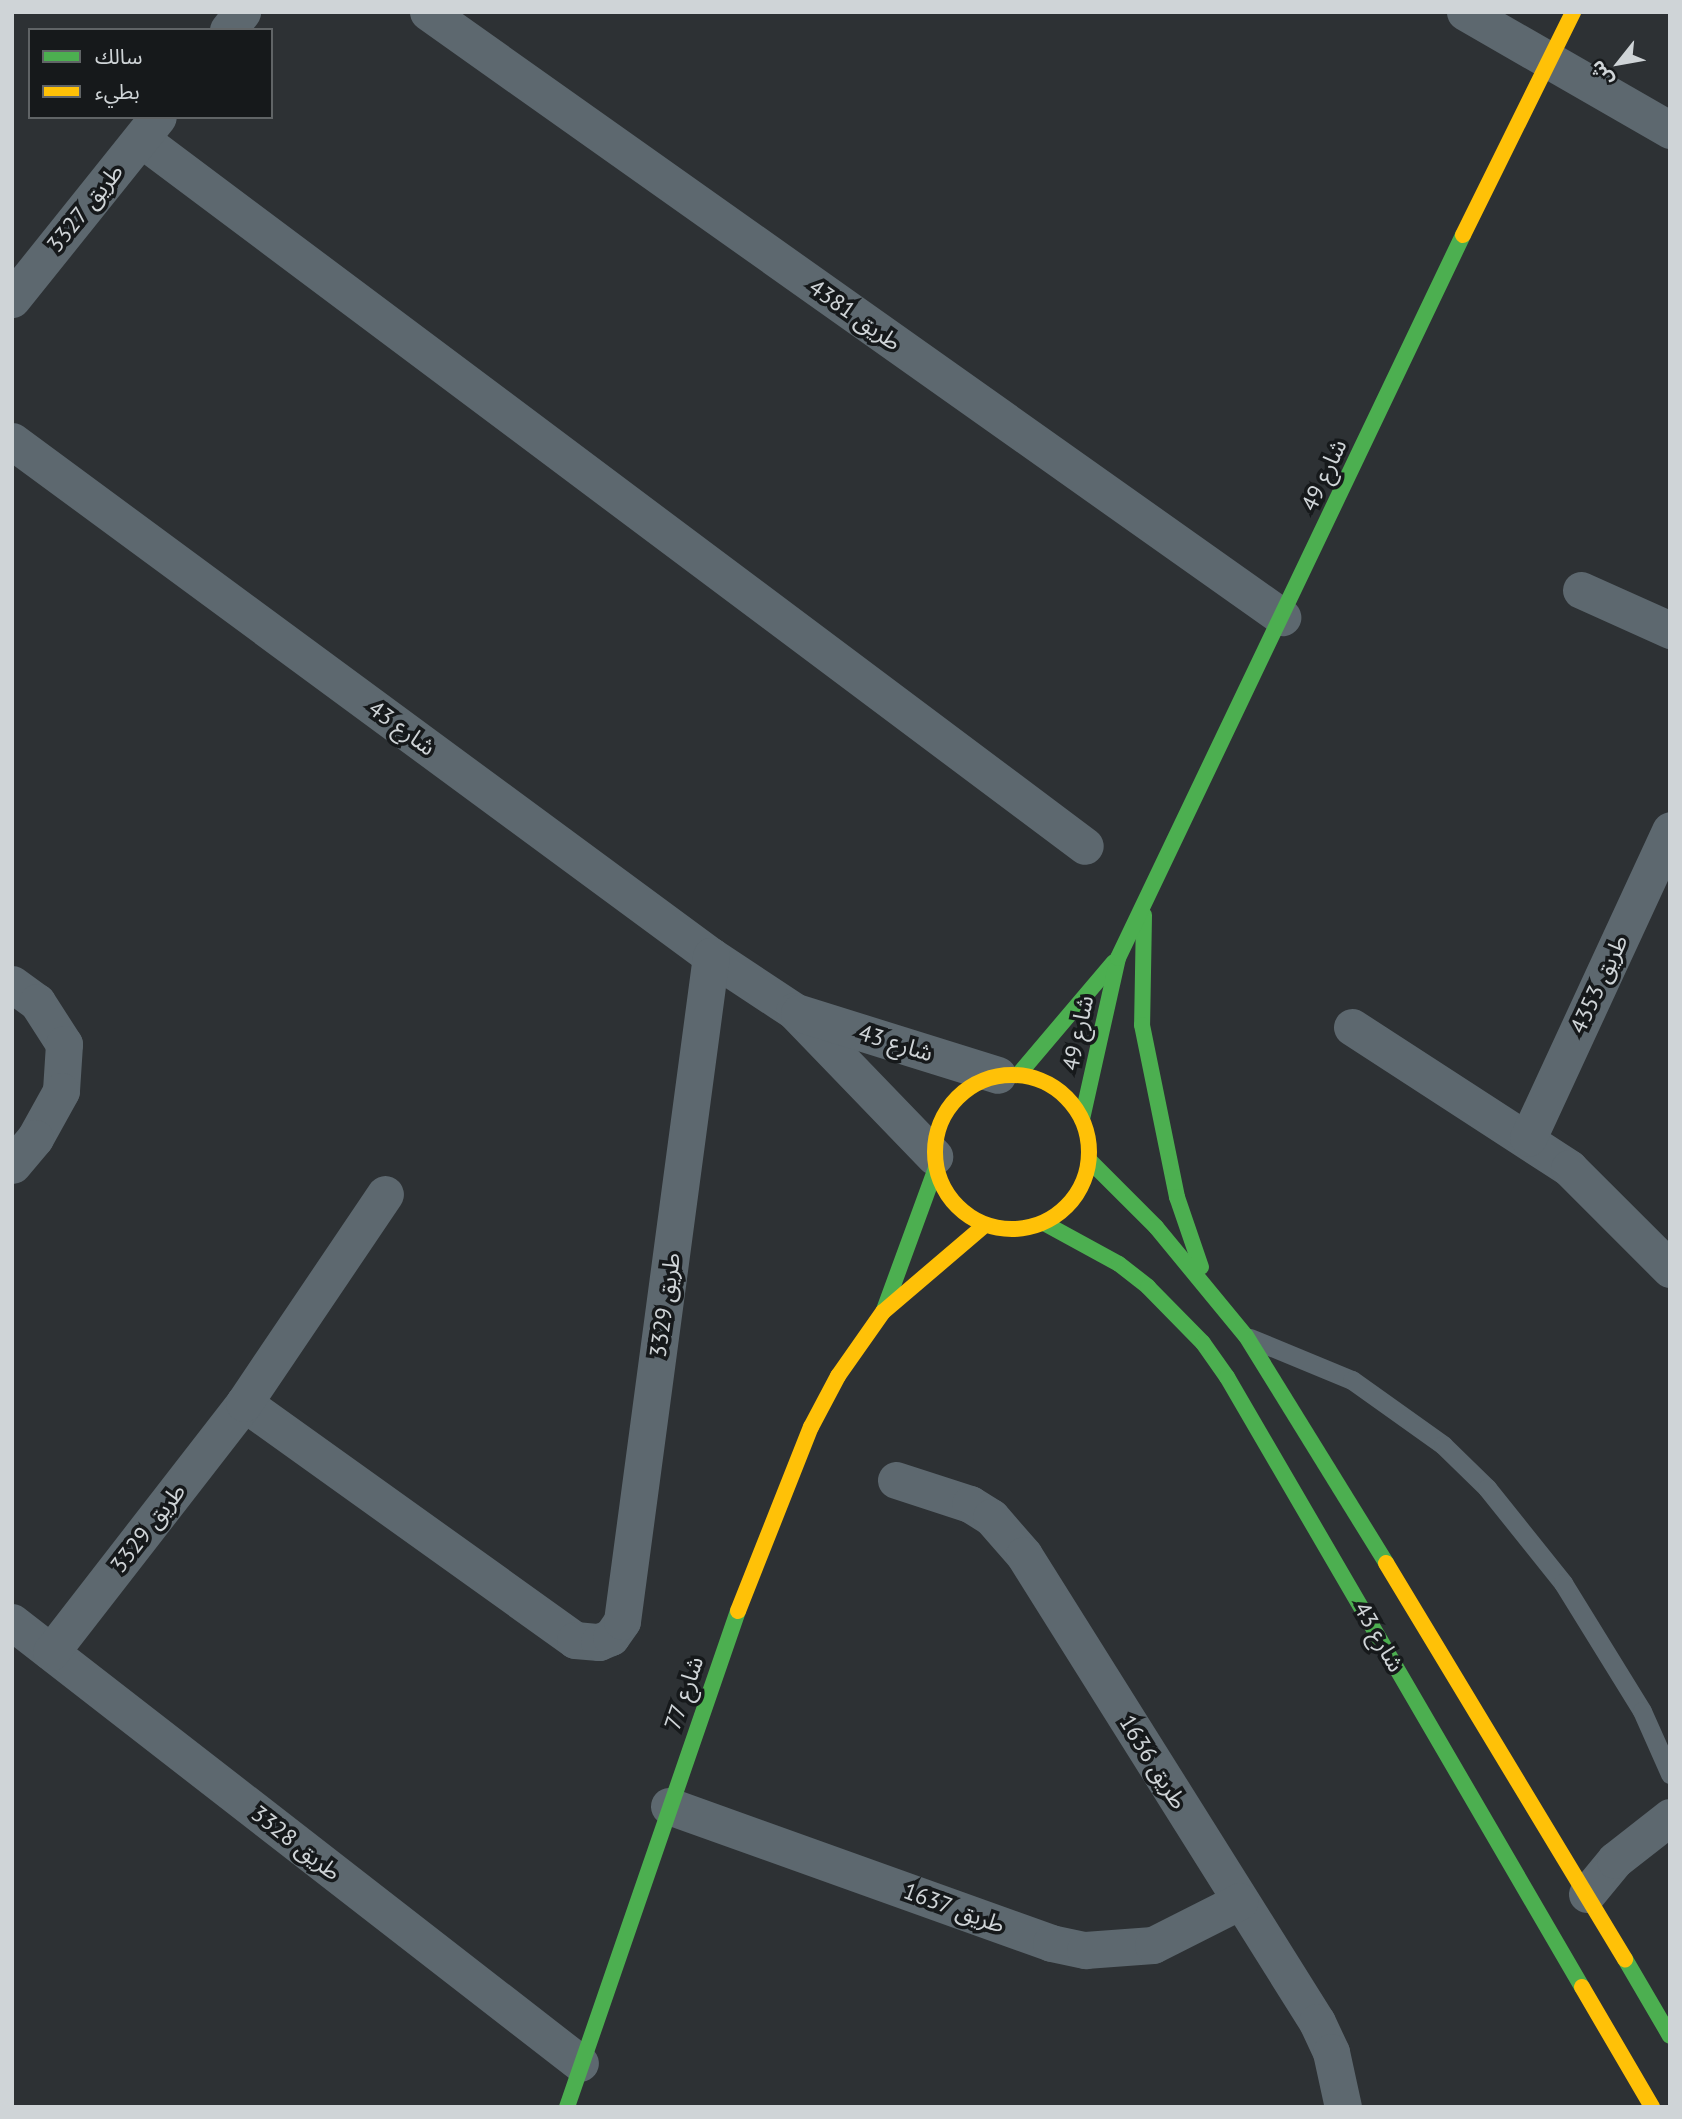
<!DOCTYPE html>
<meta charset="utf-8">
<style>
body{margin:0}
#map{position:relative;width:1682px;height:2119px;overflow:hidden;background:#2d3134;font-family:"PT Sans","Noto Sans Arabic",sans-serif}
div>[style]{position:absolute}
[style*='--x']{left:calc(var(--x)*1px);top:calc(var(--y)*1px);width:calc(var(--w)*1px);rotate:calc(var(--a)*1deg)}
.lane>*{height:19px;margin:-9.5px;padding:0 9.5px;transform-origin:9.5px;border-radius:9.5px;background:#5d686f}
.street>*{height:37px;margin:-18.5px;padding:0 18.5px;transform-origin:18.5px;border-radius:18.5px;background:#5d686f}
.fast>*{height:16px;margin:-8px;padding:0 8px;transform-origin:8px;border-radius:8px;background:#4caf50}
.slow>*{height:16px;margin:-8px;padding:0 8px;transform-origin:8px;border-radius:8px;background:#ffc107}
.slow>.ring{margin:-8px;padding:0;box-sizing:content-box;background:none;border:16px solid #ffc107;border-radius:50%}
span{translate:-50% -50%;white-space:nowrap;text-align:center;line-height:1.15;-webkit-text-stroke:7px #16191b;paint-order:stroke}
.street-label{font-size:23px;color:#cfd4d7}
.frame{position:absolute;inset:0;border:14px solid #cfd4d7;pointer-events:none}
.legend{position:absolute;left:28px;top:28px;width:245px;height:91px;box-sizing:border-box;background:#16191b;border:2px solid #606466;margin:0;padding:9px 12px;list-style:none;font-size:21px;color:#cfd4d7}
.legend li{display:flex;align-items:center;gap:14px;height:35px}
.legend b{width:35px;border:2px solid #606466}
.north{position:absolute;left:1584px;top:28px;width:70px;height:70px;-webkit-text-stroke:5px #16191b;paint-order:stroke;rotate:239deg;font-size:19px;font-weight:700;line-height:28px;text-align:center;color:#cfd4d7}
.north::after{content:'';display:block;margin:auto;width:24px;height:32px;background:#cfd4d7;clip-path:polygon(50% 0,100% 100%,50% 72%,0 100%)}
</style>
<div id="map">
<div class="lane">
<i style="--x:1250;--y:1338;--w:110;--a:22.4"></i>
<i style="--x:1352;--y:1380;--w:112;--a:35.5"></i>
<i style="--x:1443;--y:1445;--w:62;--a:44.3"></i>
<i style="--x:1487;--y:1488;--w:122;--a:51.3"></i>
<i style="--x:1563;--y:1583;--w:150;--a:58.3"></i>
<i style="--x:1642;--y:1711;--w:69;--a:66"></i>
</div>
<div class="street">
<i style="--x:428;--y:12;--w:1047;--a:35.31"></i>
<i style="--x:1465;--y:12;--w:237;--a:29.9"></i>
<i style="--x:228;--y:30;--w:23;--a:-52"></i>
<i style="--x:141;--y:139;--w:1179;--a:36.83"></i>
<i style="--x:12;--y:299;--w:233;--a:-51.3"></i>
<i style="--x:12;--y:441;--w:868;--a:36.38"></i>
<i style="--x:711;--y:956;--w:100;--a:33.5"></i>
<i style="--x:794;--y:1011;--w:202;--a:46"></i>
<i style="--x:1581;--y:590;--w:98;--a:24.2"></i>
<i style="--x:12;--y:984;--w:31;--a:36"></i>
<i style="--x:37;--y:1002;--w:50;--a:57.3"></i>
<i style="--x:64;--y:1044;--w:47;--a:93.7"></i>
<i style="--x:61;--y:1091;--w:54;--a:119"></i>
<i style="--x:35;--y:1138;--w:35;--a:130"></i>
<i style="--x:799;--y:1013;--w:208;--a:17.3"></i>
<i style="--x:1352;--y:1027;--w:259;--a:33"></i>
<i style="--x:1569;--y:1168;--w:143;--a:45"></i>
<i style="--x:1528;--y:1138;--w:339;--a:-65.2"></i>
<i style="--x:244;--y:1403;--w:407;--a:35.6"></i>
<i style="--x:575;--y:1640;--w:24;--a:5"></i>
<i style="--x:599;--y:1642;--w:13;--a:-23"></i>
<i style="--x:611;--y:1637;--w:19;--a:-55"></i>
<i style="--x:622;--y:1621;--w:671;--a:-82.38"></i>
<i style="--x:896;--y:1480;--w:78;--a:18"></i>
<i style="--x:970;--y:1504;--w:25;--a:32"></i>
<i style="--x:991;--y:1517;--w:50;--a:49"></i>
<i style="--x:1024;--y:1555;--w:551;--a:57.9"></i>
<i style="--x:1317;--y:2022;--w:33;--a:65"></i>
<i style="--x:1331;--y:2052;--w:56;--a:77.7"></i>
<i style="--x:12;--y:1622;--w:719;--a:37.83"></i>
<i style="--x:51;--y:1652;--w:315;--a:-52.2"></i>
<i style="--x:244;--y:1403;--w:252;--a:-56"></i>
<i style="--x:669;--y:1806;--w:406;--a:19.7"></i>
<i style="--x:1051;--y:1943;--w:35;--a:12"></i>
<i style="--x:1085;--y:1950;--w:68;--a:-4.2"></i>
<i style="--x:1153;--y:1945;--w:97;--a:-26.8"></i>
<i style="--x:1587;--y:1894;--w:44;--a:-50.5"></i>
<i style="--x:1615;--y:1860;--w:70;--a:-38"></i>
</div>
<div class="fast">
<i style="--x:1144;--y:915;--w:110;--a:91"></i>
<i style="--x:1142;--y:1025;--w:176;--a:78.5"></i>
<i style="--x:1177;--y:1197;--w:74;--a:71.1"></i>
<i style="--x:1018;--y:1075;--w:148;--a:-49.7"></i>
<i style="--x:1082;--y:1119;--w:165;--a:-77.4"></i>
<i style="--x:1118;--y:958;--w:801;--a:-64.49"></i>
<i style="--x:1089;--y:1160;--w:95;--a:45"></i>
<i style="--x:1156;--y:1227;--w:141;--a:50.5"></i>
<i style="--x:1246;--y:1336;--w:267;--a:58.3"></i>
<i style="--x:1044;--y:1223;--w:85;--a:28.7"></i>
<i style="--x:1119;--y:1264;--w:37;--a:38"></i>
<i style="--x:1148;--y:1287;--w:78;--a:45.5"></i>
<i style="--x:1203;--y:1343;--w:42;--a:54.8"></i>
<i style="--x:1227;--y:1377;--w:706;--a:59.8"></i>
<i style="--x:884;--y:1310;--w:151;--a:-69.9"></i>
<i style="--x:1625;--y:1959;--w:89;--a:59.7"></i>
<i style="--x:567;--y:2107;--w:525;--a:-70.98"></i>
</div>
<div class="slow">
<i style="--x:1463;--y:235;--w:249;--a:-63.7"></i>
<i class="ring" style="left:935px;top:1075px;width:138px;height:138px"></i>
<i style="--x:1386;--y:1563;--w:463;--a:58.9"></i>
<i style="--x:738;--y:1611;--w:198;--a:-68.4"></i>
<i style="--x:811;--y:1427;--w:58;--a:-62.1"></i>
<i style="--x:838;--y:1376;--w:78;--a:-54.9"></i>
<i style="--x:883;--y:1312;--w:134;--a:-40.5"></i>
<i style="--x:1582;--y:1987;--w:139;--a:59.7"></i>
</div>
<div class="street-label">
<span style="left:85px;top:208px;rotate:-51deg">طريق 3327</span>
<span style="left:855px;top:315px;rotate:35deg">طريق 4381</span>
<span style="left:1324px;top:475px;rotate:-65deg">شارع 49</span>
<span style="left:402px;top:728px;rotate:36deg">شارع 43</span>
<span style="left:1599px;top:984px;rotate:-65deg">طريق 4353</span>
<span style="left:1078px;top:1033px;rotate:-78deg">شارع 49</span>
<span style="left:896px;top:1043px;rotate:17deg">شارع 43</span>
<span style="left:665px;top:1305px;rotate:-82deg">طريق 3329</span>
<span style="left:148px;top:1528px;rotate:-52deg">طريق 3329</span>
<span style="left:1379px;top:1637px;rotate:60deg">شارع 43</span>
<span style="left:684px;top:1693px;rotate:-71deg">شارع 77</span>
<span style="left:1153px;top:1762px;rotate:58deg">طريق 1636</span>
<span style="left:296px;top:1843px;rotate:38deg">طريق 3328</span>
<span style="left:954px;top:1908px;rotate:20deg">طريق 1637</span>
</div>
<div class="frame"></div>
<ul class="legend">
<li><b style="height:9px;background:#4caf50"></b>سالك</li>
<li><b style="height:9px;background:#ffc107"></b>بطيء</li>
</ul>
<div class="north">ش</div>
</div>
